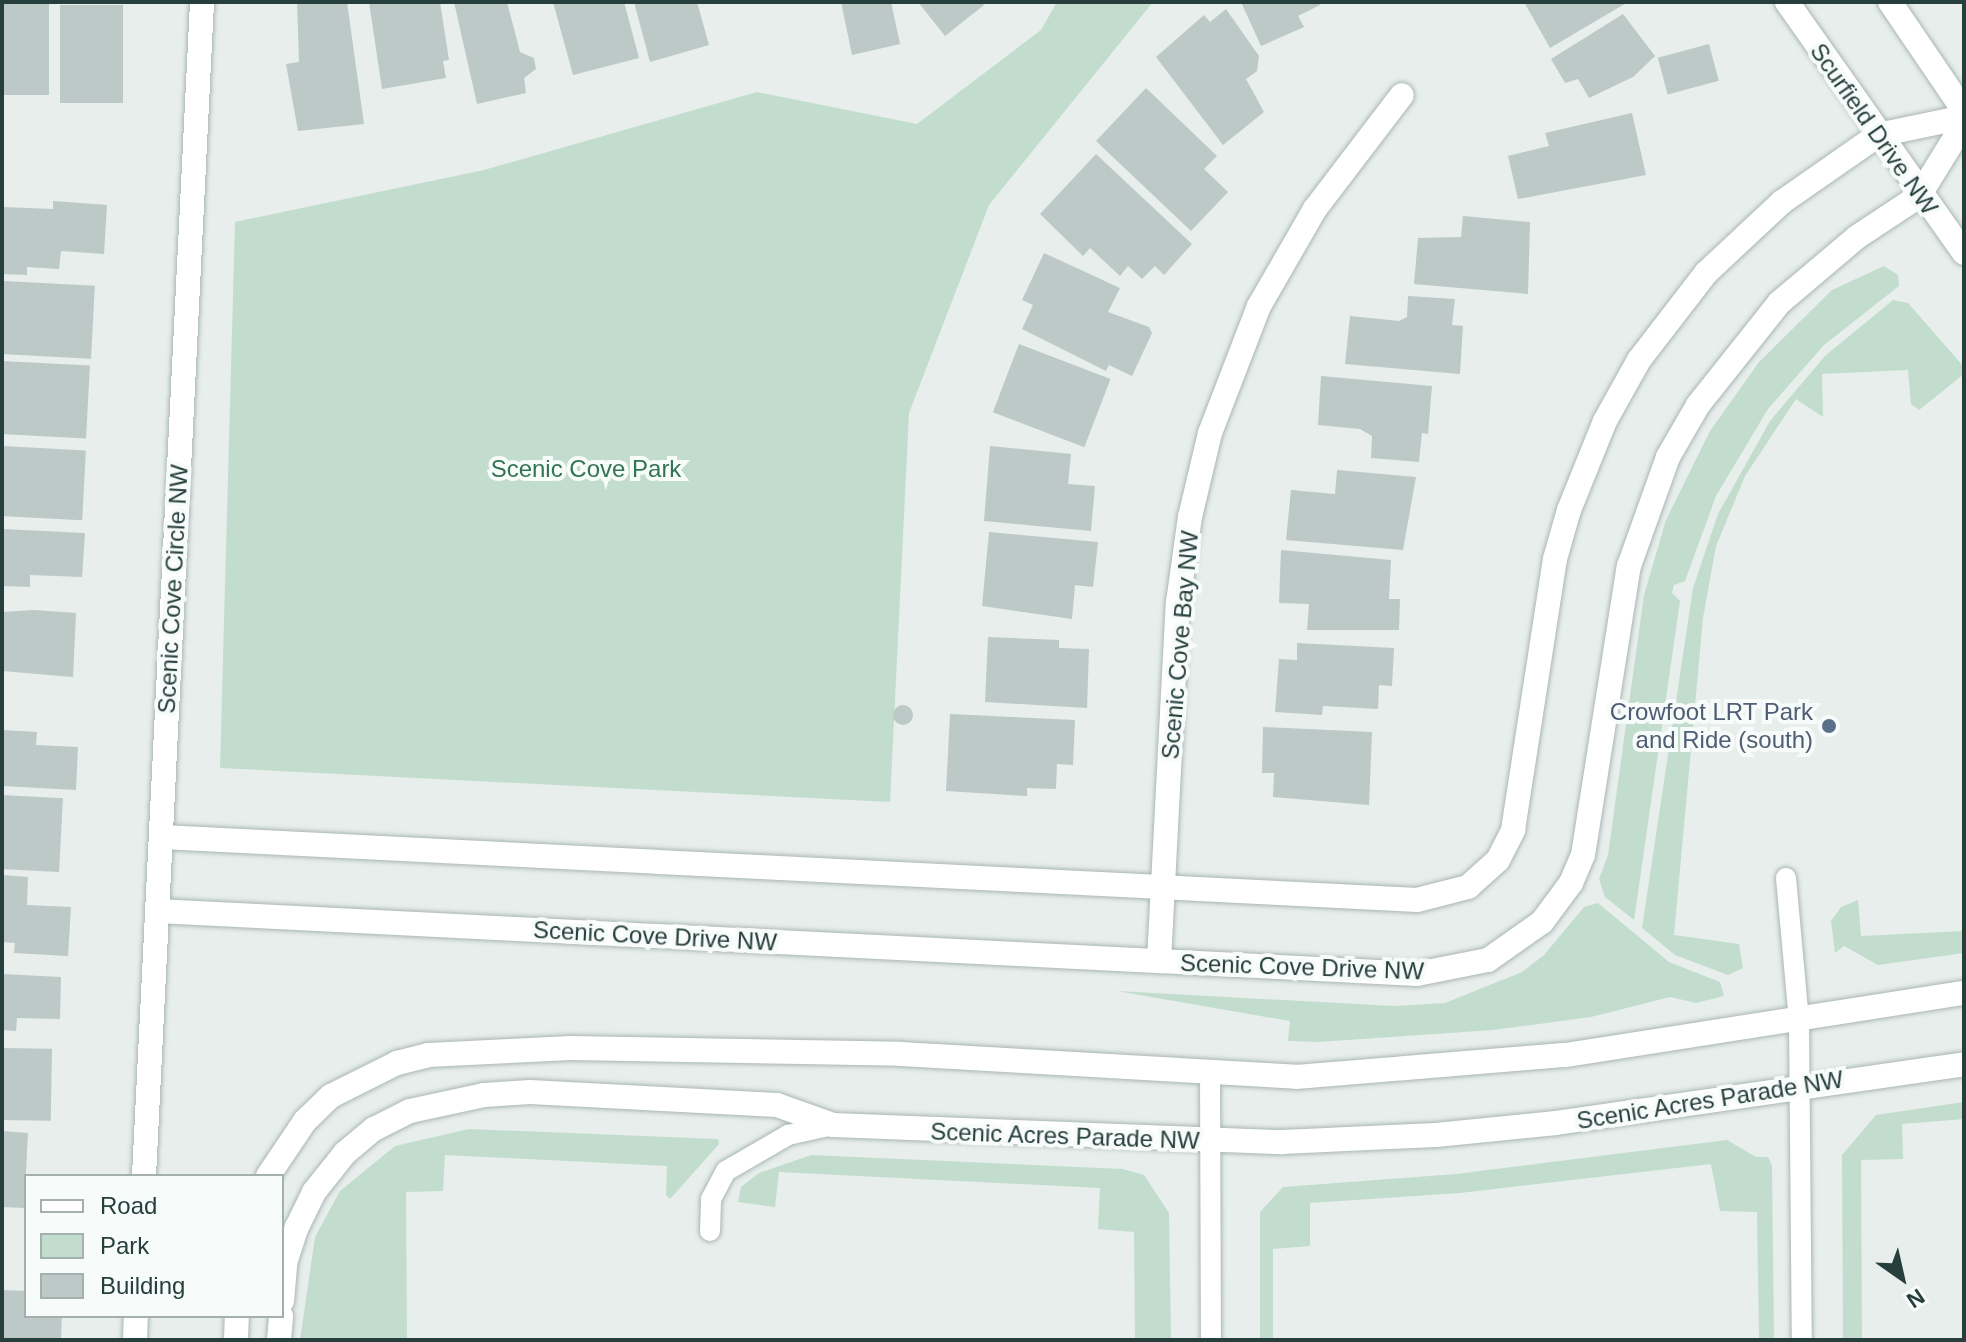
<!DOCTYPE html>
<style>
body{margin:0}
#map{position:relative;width:1966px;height:1342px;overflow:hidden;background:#e7eeec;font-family:Arial,sans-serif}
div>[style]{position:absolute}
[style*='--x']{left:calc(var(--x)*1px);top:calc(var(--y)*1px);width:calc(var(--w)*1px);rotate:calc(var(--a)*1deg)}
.green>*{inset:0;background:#c2ddcd}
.building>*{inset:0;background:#bcc9c6;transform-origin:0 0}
.round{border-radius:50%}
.roads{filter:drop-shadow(0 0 2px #a9b6b4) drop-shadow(0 0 2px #a9b6b4)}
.service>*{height:20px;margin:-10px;padding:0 10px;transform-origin:10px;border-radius:10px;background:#fff}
.minor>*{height:24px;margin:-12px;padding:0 12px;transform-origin:12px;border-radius:12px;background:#fff}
.tertiary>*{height:24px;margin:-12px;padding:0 12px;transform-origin:12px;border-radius:12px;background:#fff}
.dots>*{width:22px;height:22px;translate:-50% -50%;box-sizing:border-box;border:4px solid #f7fbf9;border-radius:50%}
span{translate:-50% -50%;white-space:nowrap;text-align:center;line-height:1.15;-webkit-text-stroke:8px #f7fbf9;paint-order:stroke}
.street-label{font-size:24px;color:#263f3d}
.park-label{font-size:24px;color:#337456}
.service-label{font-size:24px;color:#4e5e75}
.right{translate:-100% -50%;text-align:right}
.frame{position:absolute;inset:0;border:4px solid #263f3d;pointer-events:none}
.legend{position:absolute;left:24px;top:1174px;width:260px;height:144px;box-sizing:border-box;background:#f7fbf9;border:2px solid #a3b0ae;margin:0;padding:10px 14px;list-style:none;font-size:24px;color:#263f3d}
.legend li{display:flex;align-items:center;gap:16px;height:40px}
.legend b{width:40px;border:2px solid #a3b0ae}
.north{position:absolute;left:1862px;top:1238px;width:80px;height:80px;-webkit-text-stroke:6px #f7fbf9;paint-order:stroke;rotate:146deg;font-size:22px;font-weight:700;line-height:32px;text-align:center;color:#263f3d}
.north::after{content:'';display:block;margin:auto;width:28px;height:36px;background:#263f3d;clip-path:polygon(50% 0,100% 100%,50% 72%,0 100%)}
</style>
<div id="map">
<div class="green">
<i style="clip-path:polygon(1057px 2px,1153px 2px,989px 205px,909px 413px,890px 802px,220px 768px,235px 222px,484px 170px,757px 92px,917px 124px,1041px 30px)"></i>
<i style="clip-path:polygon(1884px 266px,1898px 275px,1899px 286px,1824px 345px,1768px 409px,1716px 496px,1685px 581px,1674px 585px,1672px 593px,1680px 601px,1634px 920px,1605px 897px,1599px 879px,1608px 855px,1644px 595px,1666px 520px,1710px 431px,1759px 362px,1832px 290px)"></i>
<i style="clip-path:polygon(1893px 300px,1908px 303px,1964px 367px,1964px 374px,1919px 410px,1911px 404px,1908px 370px,1822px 374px,1823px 417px,1796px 399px,1745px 476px,1716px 546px,1703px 618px,1674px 935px,1739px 944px,1743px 968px,1728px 975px,1675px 955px,1642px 928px,1693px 588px,1718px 514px,1770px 421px,1825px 356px)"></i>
<i style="clip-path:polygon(1858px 900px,1861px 936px,1964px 931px,1964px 953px,1878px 965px,1844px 946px,1835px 953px,1831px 921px,1841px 907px)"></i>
<i style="clip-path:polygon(1598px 903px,1669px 962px,1720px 982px,1724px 996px,1696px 1003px,1670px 997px,1591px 1017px,1493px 1030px,1318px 1042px,1288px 1041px,1290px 1021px,1117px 991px,1394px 1006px,1445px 1003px,1522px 972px,1544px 955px,1584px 907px)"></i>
<i style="clip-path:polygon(1964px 1102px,1964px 1119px,1902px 1124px,1903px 1159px,1861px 1160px,1862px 1340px,1843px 1340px,1842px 1155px,1876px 1115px)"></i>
<i style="clip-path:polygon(469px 1129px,718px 1139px,719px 1144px,670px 1199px,666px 1195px,667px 1166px,445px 1155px,443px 1191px,406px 1192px,407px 1340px,300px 1340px,315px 1237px,340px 1191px,395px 1146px)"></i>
<i style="clip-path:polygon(1727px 1140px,1756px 1157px,1768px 1157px,1772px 1166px,1774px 1340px,1759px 1340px,1757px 1212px,1720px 1211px,1711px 1164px,1460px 1193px,1310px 1203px,1310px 1246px,1273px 1249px,1273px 1340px,1260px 1340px,1260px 1212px,1283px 1187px,1456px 1174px)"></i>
<i style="clip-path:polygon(811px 1155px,1123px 1169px,1144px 1175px,1169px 1213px,1171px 1340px,1135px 1340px,1134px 1232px,1098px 1229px,1100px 1188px,779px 1172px,775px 1207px,738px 1202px,741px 1187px,759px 1173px)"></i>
</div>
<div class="building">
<i style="left:2px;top:2px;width:47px;height:93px"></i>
<i style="clip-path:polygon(297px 2px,347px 2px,364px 124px,298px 131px,286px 64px,299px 62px)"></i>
<i style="clip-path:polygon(369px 2px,440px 2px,449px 60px,443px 61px,446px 78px,382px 89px)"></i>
<i style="clip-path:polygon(454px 2px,507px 2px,520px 52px,534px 58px,536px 69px,524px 78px,526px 93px,477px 104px)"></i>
<i style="clip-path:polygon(553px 2px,624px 2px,639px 58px,573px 75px)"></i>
<i style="clip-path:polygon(634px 2px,697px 2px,709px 45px,650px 62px)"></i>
<i style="clip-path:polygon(841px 2px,891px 2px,900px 44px,852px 55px)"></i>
<i style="clip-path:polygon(918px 2px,981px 2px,984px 5px,945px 36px)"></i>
<i style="clip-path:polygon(1241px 2px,1319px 2px,1320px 5px,1298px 16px,1304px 27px,1261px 46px)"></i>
<i style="clip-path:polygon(1524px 2px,1628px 2px,1550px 48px)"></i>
<i style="left:60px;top:5px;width:63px;height:98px"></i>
<i style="clip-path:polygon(1226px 9px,1259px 56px,1257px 71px,1246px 79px,1264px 112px,1223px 145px,1156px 57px,1204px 15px,1210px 22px)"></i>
<i style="clip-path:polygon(1623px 14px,1655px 56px,1633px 77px,1589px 98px,1578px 79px,1565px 83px,1551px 59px)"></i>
<i style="left:1709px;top:44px;width:38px;height:53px;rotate:75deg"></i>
<i style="clip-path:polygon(1146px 88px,1217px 156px,1204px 169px,1228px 192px,1191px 231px,1096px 141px)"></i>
<i style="clip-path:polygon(1632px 113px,1646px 175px,1518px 199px,1508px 156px,1549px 146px,1545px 133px)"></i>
<i style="clip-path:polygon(1096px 154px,1192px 244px,1164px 275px,1155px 266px,1142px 279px,1128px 266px,1120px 276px,1090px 248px,1083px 256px,1040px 214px)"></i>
<i style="clip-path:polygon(53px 201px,107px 205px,104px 254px,61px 251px,59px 269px,27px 267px,27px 275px,2px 274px,2px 207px,53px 209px)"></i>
<i style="clip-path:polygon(1463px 216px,1530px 222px,1528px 294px,1414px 284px,1418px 238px,1461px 237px)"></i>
<i style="clip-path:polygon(1044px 253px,1120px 288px,1108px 312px,1149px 327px,1152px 333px,1132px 376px,1109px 365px,1106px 371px,1022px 329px,1033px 305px,1022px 300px)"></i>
<i style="left:4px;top:281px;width:91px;height:73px;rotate:3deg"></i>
<i style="clip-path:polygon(1408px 296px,1455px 299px,1452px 325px,1463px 326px,1460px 374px,1345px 364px,1350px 316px,1399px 321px,1407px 317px)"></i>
<i style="left:1019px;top:344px;width:98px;height:73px;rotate:21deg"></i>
<i style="left:2px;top:361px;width:88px;height:73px;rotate:3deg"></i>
<i style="clip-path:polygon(1321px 376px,1432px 386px,1428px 434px,1422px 433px,1419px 462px,1371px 458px,1372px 436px,1360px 429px,1318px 425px)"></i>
<i style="left:2px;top:446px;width:84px;height:70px;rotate:3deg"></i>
<i style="clip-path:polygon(990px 446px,1071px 454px,1068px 484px,1095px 486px,1091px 531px,984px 521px)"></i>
<i style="clip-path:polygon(1337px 470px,1416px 477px,1403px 550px,1286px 540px,1291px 490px,1335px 494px)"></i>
<i style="clip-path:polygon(2px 529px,85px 533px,82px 577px,30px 575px,30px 587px,2px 586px)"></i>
<i style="clip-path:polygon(989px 532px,1098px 542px,1093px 587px,1075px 585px,1072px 619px,982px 606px)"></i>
<i style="clip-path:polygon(1281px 550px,1391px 560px,1389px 599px,1400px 599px,1399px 630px,1307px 630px,1309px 604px,1279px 603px)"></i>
<i style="clip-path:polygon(34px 610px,76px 613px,73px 677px,2px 671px,2px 612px)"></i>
<i style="clip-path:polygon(988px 637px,1059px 640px,1059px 648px,1089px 649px,1087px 708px,985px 702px)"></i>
<i style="clip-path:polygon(1297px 643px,1394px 648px,1392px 686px,1379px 685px,1378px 709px,1323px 706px,1322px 715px,1275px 712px,1279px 659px,1297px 660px)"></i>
<i class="round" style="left:893px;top:705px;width:20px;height:20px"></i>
<i style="clip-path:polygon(950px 714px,1075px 720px,1073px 765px,1057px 764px,1056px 789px,1027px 788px,1027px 796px,946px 791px)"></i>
<i style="clip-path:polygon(1263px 727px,1372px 732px,1369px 805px,1273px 797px,1274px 773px,1262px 773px)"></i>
<i style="clip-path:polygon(2px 730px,37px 732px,36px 745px,78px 747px,76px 790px,2px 786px)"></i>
<i style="left:2px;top:795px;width:61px;height:74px;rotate:3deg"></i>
<i style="clip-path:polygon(2px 875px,28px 877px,27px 905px,71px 907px,68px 956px,14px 953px,15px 943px,2px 942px)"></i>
<i style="clip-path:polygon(2px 974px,61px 977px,60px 1019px,17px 1018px,16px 1031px,2px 1030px)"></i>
<i style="left:2px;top:1048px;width:50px;height:72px;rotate:1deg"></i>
<i style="clip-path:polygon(2px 1131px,28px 1133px,24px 1208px,2px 1207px)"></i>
<i style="clip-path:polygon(3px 1290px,26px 1291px,26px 1316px,62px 1316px,61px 1340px,2px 1340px)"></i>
</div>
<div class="roads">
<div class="service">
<i style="--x:1786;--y:878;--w:143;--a:84.8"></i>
<i style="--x:1799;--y:1020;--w:320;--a:89.5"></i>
<i style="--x:1210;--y:1072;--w:268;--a:89.8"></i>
<i style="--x:710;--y:1231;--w:32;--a:-88"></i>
<i style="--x:711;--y:1199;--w:32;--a:-62"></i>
<i style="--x:726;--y:1171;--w:72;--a:-30.1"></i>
<i style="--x:788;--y:1135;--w:46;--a:-12.5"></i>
</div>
<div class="minor">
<i style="--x:162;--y:837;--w:1257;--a:2.87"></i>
<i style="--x:1417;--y:900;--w:53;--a:-14.3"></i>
<i style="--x:1468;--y:887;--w:40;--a:-42"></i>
<i style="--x:1498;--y:860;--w:34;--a:-63"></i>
<i style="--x:1513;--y:830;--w:274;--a:-81.2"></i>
<i style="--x:1555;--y:559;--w:51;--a:-74.1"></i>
<i style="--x:1569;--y:510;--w:96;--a:-68"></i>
<i style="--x:1605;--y:421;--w:70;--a:-60.9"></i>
<i style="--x:1639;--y:360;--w:110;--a:-52.4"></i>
<i style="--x:1706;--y:273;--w:104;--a:-43.1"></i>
<i style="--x:1782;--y:202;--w:117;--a:-34.9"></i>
<i style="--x:1878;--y:135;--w:88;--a:-11.8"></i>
<i style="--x:157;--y:911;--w:1262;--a:2.86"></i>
<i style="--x:1417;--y:974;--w:72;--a:-11.2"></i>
<i style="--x:1488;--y:960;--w:66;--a:-35.1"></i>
<i style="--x:1542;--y:922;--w:49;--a:-53.4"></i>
<i style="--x:1571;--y:883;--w:30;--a:-67"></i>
<i style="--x:1583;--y:855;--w:293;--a:-81"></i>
<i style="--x:1629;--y:566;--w:116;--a:-70.3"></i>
<i style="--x:1668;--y:457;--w:60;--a:-60"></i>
<i style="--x:1698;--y:405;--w:130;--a:-51.5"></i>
<i style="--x:1779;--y:303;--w:102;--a:-40.2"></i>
<i style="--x:1857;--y:237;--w:74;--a:-33.5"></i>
<i style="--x:1919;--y:196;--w:86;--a:-58.3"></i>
<i style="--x:1159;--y:961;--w:359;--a:-87"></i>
<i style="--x:1178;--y:603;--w:87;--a:-82.1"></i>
<i style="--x:1190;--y:517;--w:86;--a:-76.6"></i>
<i style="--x:1210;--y:433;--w:136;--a:-68.9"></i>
<i style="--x:1259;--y:306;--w:112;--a:-60"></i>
<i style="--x:1315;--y:209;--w:143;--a:-52.7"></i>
<i style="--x:144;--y:1176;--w:1175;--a:-87.17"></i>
<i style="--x:135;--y:1340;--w:24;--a:-88"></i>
</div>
<div class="tertiary">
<i style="--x:1787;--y:2;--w:307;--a:54.8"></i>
<i style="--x:1890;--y:2;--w:132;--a:55.8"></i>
<i style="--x:268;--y:1176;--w:66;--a:-56.1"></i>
<i style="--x:305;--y:1121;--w:36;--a:-44"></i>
<i style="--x:331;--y:1096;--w:74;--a:-26.6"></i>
<i style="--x:397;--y:1063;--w:32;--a:-14"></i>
<i style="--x:428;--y:1055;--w:143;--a:-2.8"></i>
<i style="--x:571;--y:1048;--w:330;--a:1"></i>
<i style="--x:901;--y:1054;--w:396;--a:3.3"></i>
<i style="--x:1296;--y:1077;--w:271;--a:-4.7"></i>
<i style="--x:1566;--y:1055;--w:403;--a:-8.9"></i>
<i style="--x:282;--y:1301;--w:38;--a:-85"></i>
<i style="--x:285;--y:1263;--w:38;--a:-72"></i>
<i style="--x:297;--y:1227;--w:39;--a:-64"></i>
<i style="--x:314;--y:1192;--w:50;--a:-51.5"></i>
<i style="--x:345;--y:1153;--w:38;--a:-40"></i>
<i style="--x:374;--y:1129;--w:40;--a:-26.6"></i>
<i style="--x:410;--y:1111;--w:76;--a:-12.2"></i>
<i style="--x:484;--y:1095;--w:46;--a:-3.7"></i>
<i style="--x:530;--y:1092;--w:247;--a:3"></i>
<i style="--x:777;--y:1105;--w:59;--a:19.7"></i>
<i style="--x:833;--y:1125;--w:449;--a:2.2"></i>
<i style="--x:1282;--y:1142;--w:154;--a:-2.6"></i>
<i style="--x:1436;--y:1135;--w:121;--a:-5.7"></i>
<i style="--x:1556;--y:1123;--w:412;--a:-8.2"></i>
<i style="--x:236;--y:1340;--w:24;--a:-88"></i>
<i style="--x:279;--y:1340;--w:24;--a:-85"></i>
</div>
</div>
<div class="dots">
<i style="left:1829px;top:726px;background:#5c6f8a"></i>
</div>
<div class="street-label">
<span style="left:1874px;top:129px;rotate:55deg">Scurfield Drive NW</span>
<span style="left:173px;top:589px;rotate:-87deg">Scenic Cove Circle NW</span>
<span style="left:1180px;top:645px;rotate:-85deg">Scenic Cove Bay NW</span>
<span style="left:655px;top:936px;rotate:3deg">Scenic Cove Drive NW</span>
<span style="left:1302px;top:967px;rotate:2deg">Scenic Cove Drive NW</span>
<span style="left:1710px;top:1100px;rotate:-9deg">Scenic Acres Parade NW</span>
<span style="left:1065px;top:1136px;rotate:2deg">Scenic Acres Parade NW</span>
</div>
<div class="park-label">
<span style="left:586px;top:469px">Scenic Cove Park</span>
</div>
<div class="service-label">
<span class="right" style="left:1813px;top:726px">Crowfoot LRT Park<br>and Ride (south)</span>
</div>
<div class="frame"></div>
<ul class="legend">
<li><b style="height:10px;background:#fff"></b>Road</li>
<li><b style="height:22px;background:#c2ddcd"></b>Park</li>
<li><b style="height:22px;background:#bcc9c6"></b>Building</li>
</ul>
<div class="north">N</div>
</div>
